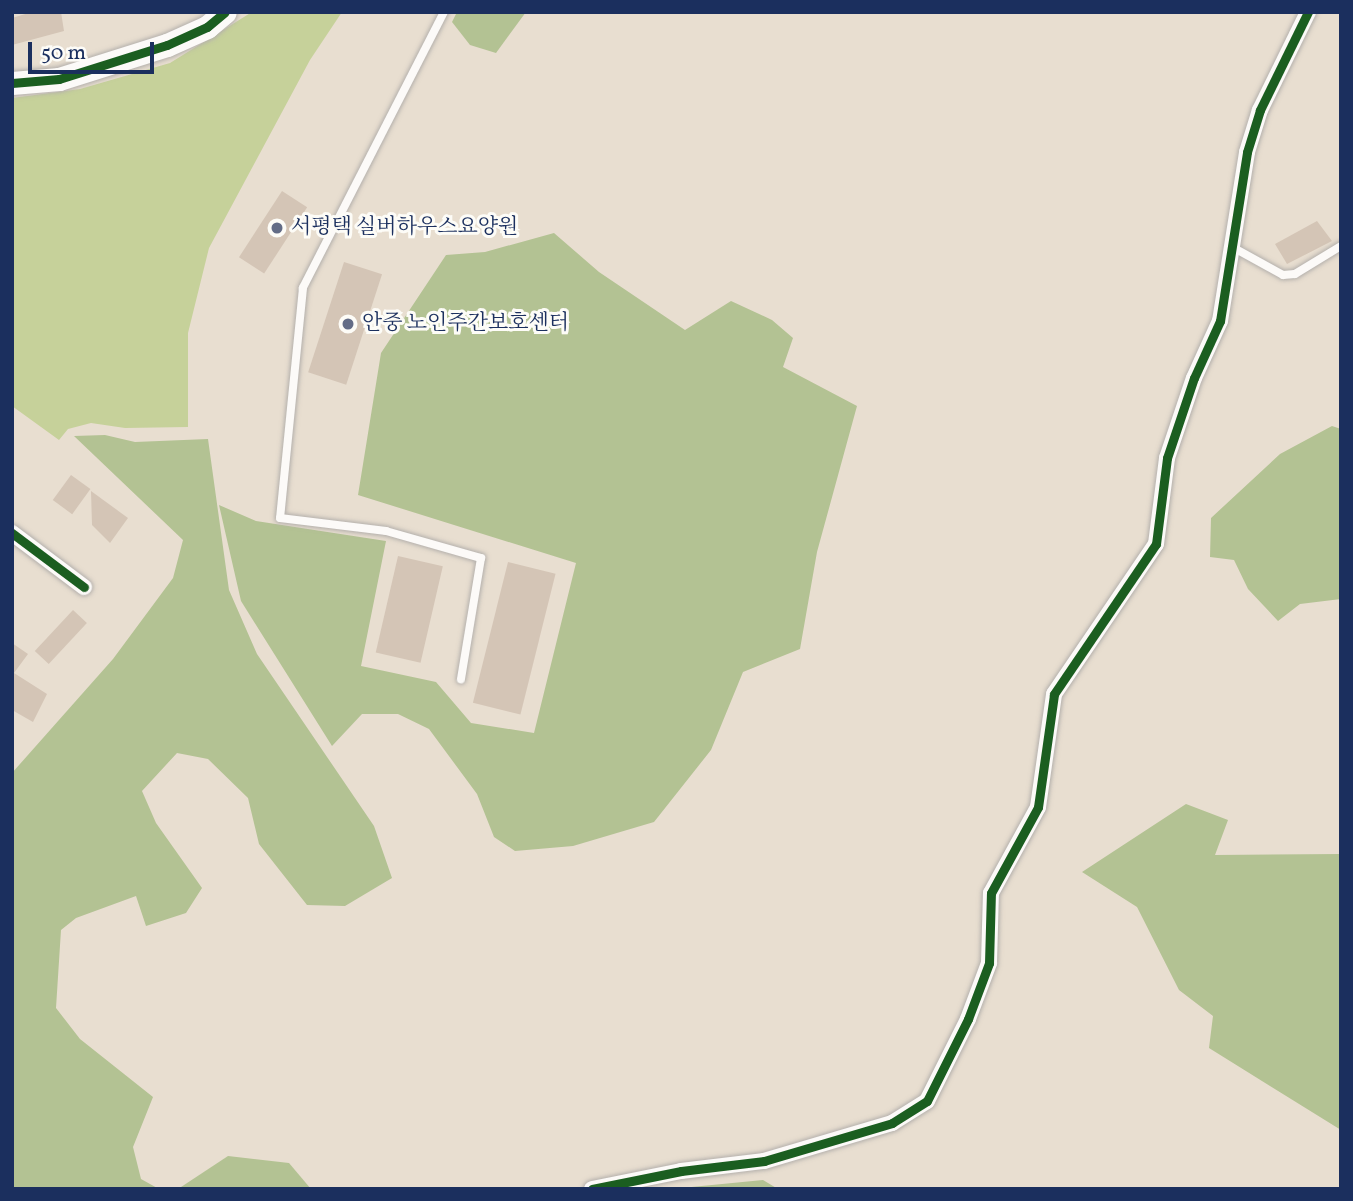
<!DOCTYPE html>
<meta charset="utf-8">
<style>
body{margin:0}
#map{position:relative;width:1353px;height:1201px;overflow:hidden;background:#e8ded0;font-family:Vollkorn,"Noto Serif KR",serif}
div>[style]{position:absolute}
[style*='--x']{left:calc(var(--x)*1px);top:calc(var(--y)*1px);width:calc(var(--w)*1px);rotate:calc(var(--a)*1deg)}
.green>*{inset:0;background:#c6d19a}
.forest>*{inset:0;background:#b3c293}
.building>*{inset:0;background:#d4c5b6;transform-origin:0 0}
.roads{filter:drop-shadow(0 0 2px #b4b0ac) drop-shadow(0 0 2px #b4b0ac)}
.lane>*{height:8px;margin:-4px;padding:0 4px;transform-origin:4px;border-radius:4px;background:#fcfaf8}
.street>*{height:16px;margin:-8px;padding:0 8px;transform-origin:8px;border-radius:8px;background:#fcfaf8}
.secondary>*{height:23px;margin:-11.5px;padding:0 11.5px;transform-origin:11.5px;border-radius:11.5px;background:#fcfaf8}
.cycleway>*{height:9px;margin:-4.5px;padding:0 4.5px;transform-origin:4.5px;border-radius:4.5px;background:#1b5e20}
.dots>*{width:19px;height:19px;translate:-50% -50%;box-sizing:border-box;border:4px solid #fdfcf7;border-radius:50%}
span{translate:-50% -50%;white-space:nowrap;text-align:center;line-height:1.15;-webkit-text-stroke:6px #fdfcf7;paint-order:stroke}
.poi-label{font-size:21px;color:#1b2f5e}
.left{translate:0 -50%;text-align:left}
.frame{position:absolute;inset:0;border:14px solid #1b2f5e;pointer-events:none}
.scale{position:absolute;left:28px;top:42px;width:126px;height:32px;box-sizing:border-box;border:4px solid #1b2f5e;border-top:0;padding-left:9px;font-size:21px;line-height:24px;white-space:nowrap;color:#1b2f5e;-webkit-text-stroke:5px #fdfcf7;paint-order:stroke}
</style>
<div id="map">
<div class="green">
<i style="clip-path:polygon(252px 12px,342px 12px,310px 60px,209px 248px,188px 333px,188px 427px,125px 428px,91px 423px,68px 429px,59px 440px,12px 406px,12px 98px,80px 89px,170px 63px)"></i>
</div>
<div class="forest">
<i style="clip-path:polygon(457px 12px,526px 12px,496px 53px,470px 45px,452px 22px)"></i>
<i style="clip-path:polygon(554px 233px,599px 272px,685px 330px,731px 301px,772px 320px,793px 338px,783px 367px,857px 406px,817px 552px,800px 649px,743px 672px,711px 750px,654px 822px,573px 846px,515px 851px,494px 837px,477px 794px,429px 729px,398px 714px,362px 714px,332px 746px,241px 601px,219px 505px,256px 521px,386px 541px,361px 666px,436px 682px,471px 723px,534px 733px,576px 563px,358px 495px,381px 353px,446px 255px,485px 252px)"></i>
<i style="clip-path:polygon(1332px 426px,1341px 429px,1341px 599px,1300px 604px,1278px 621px,1248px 589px,1234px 560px,1210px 557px,1211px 518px,1280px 454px)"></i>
<i style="clip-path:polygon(105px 435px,135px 442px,208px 439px,229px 590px,257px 654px,374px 826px,392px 878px,345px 906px,307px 905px,259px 844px,248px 798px,208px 759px,177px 753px,142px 791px,156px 823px,202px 888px,186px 913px,146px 926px,136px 896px,76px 918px,61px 930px,56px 1008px,80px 1039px,153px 1097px,133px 1147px,141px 1179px,159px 1189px,12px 1189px,12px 773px,113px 659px,173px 578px,183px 540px,74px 436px)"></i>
<i style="clip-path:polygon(1186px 804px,1228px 820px,1215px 855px,1341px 854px,1341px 1130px,1209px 1048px,1213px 1016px,1179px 990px,1137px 907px,1082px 872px)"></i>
<i style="clip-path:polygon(228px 1156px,289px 1163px,311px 1189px,178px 1189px)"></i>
<i style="clip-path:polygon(763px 1180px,778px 1189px,671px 1189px)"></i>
</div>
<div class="building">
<i style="clip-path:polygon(32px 12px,61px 12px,64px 31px,12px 45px,12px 18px)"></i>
<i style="left:282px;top:191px;width:30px;height:79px;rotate:33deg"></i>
<i style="clip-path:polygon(1317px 221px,1332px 241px,1287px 264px,1275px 244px)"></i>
<i style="left:344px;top:262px;width:40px;height:116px;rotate:18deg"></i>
<i style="left:71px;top:475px;width:24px;height:31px;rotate:36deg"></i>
<i style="clip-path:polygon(91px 491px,128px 518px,110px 543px,92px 525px)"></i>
<i style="left:398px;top:556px;width:46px;height:99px;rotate:13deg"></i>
<i style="left:508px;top:562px;width:49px;height:145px;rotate:14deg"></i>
<i style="left:73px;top:610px;width:19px;height:56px;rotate:43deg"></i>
<i style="clip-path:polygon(12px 643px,28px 654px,14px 673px,47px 694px,33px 722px,12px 710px)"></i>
</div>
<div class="roads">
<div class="lane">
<i style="--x:444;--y:12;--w:310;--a:117.1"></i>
<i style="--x:303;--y:288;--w:231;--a:95.7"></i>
<i style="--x:280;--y:518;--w:107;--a:7"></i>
<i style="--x:386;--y:531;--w:99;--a:15.9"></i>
<i style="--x:481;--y:558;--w:123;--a:99.4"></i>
<i style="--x:1234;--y:248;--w:56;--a:28.9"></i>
<i style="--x:1283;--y:275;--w:12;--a:-5"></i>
<i style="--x:1295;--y:274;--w:54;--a:-31.3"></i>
</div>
<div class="street">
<i style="--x:12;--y:533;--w:90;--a:36.9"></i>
<i style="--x:592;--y:1189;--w:91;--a:-11.4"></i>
<i style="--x:681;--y:1171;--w:84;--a:-6.9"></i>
<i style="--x:764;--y:1161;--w:134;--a:-16.5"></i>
<i style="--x:892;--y:1123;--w:41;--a:-32.2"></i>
<i style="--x:927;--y:1101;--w:92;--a:-63.4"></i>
<i style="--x:968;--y:1019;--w:60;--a:-69.4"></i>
<i style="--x:989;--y:963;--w:70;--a:-88.4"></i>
<i style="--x:991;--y:893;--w:98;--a:-61.3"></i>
<i style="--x:1038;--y:807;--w:114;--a:-81.9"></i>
<i style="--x:1054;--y:694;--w:181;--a:-55.8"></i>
<i style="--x:1156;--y:544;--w:87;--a:-82.7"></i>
<i style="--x:1167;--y:458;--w:84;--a:-71.4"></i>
<i style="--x:1194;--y:378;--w:63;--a:-65.5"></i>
<i style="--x:1220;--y:321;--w:171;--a:-80.9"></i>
<i style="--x:1247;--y:152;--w:44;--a:-72.8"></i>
<i style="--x:1260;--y:110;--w:109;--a:-63.9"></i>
</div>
<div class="secondary">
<i style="--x:12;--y:83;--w:47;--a:-4.9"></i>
<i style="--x:59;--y:79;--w:113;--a:-17.5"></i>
<i style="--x:167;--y:45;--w:44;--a:-24.2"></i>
<i style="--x:207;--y:27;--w:23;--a:-40"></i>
</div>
</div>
<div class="cycleway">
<i style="--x:12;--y:83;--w:47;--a:-4.9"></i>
<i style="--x:59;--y:79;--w:113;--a:-17.5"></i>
<i style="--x:167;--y:45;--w:44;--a:-24.2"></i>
<i style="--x:207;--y:27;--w:23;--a:-40"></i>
<i style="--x:12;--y:533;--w:90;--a:36.9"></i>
<i style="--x:592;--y:1189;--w:91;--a:-11.4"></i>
<i style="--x:681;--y:1171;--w:84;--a:-6.9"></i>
<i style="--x:764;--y:1161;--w:134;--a:-16.5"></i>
<i style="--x:892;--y:1123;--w:41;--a:-32.2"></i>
<i style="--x:927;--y:1101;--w:92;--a:-63.4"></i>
<i style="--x:968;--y:1019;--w:60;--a:-69.4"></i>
<i style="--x:989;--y:963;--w:70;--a:-88.4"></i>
<i style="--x:991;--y:893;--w:98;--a:-61.3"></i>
<i style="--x:1038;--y:807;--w:114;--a:-81.9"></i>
<i style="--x:1054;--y:694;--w:181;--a:-55.8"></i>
<i style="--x:1156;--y:544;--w:87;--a:-82.7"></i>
<i style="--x:1167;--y:458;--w:84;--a:-71.4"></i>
<i style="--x:1194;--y:378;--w:63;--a:-65.5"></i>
<i style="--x:1220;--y:321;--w:171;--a:-80.9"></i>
<i style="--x:1247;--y:152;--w:44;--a:-72.8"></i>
<i style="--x:1260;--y:110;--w:109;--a:-63.9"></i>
</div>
<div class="dots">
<i style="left:277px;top:228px;background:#636c86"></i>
<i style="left:348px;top:324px;background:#636c86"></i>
</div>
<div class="poi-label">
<span class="left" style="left:291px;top:228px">서평택 실버하우스요양원</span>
<span class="left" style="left:362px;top:324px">안중 노인주간보호센터</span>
</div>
<div class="frame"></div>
<div class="scale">50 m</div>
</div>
